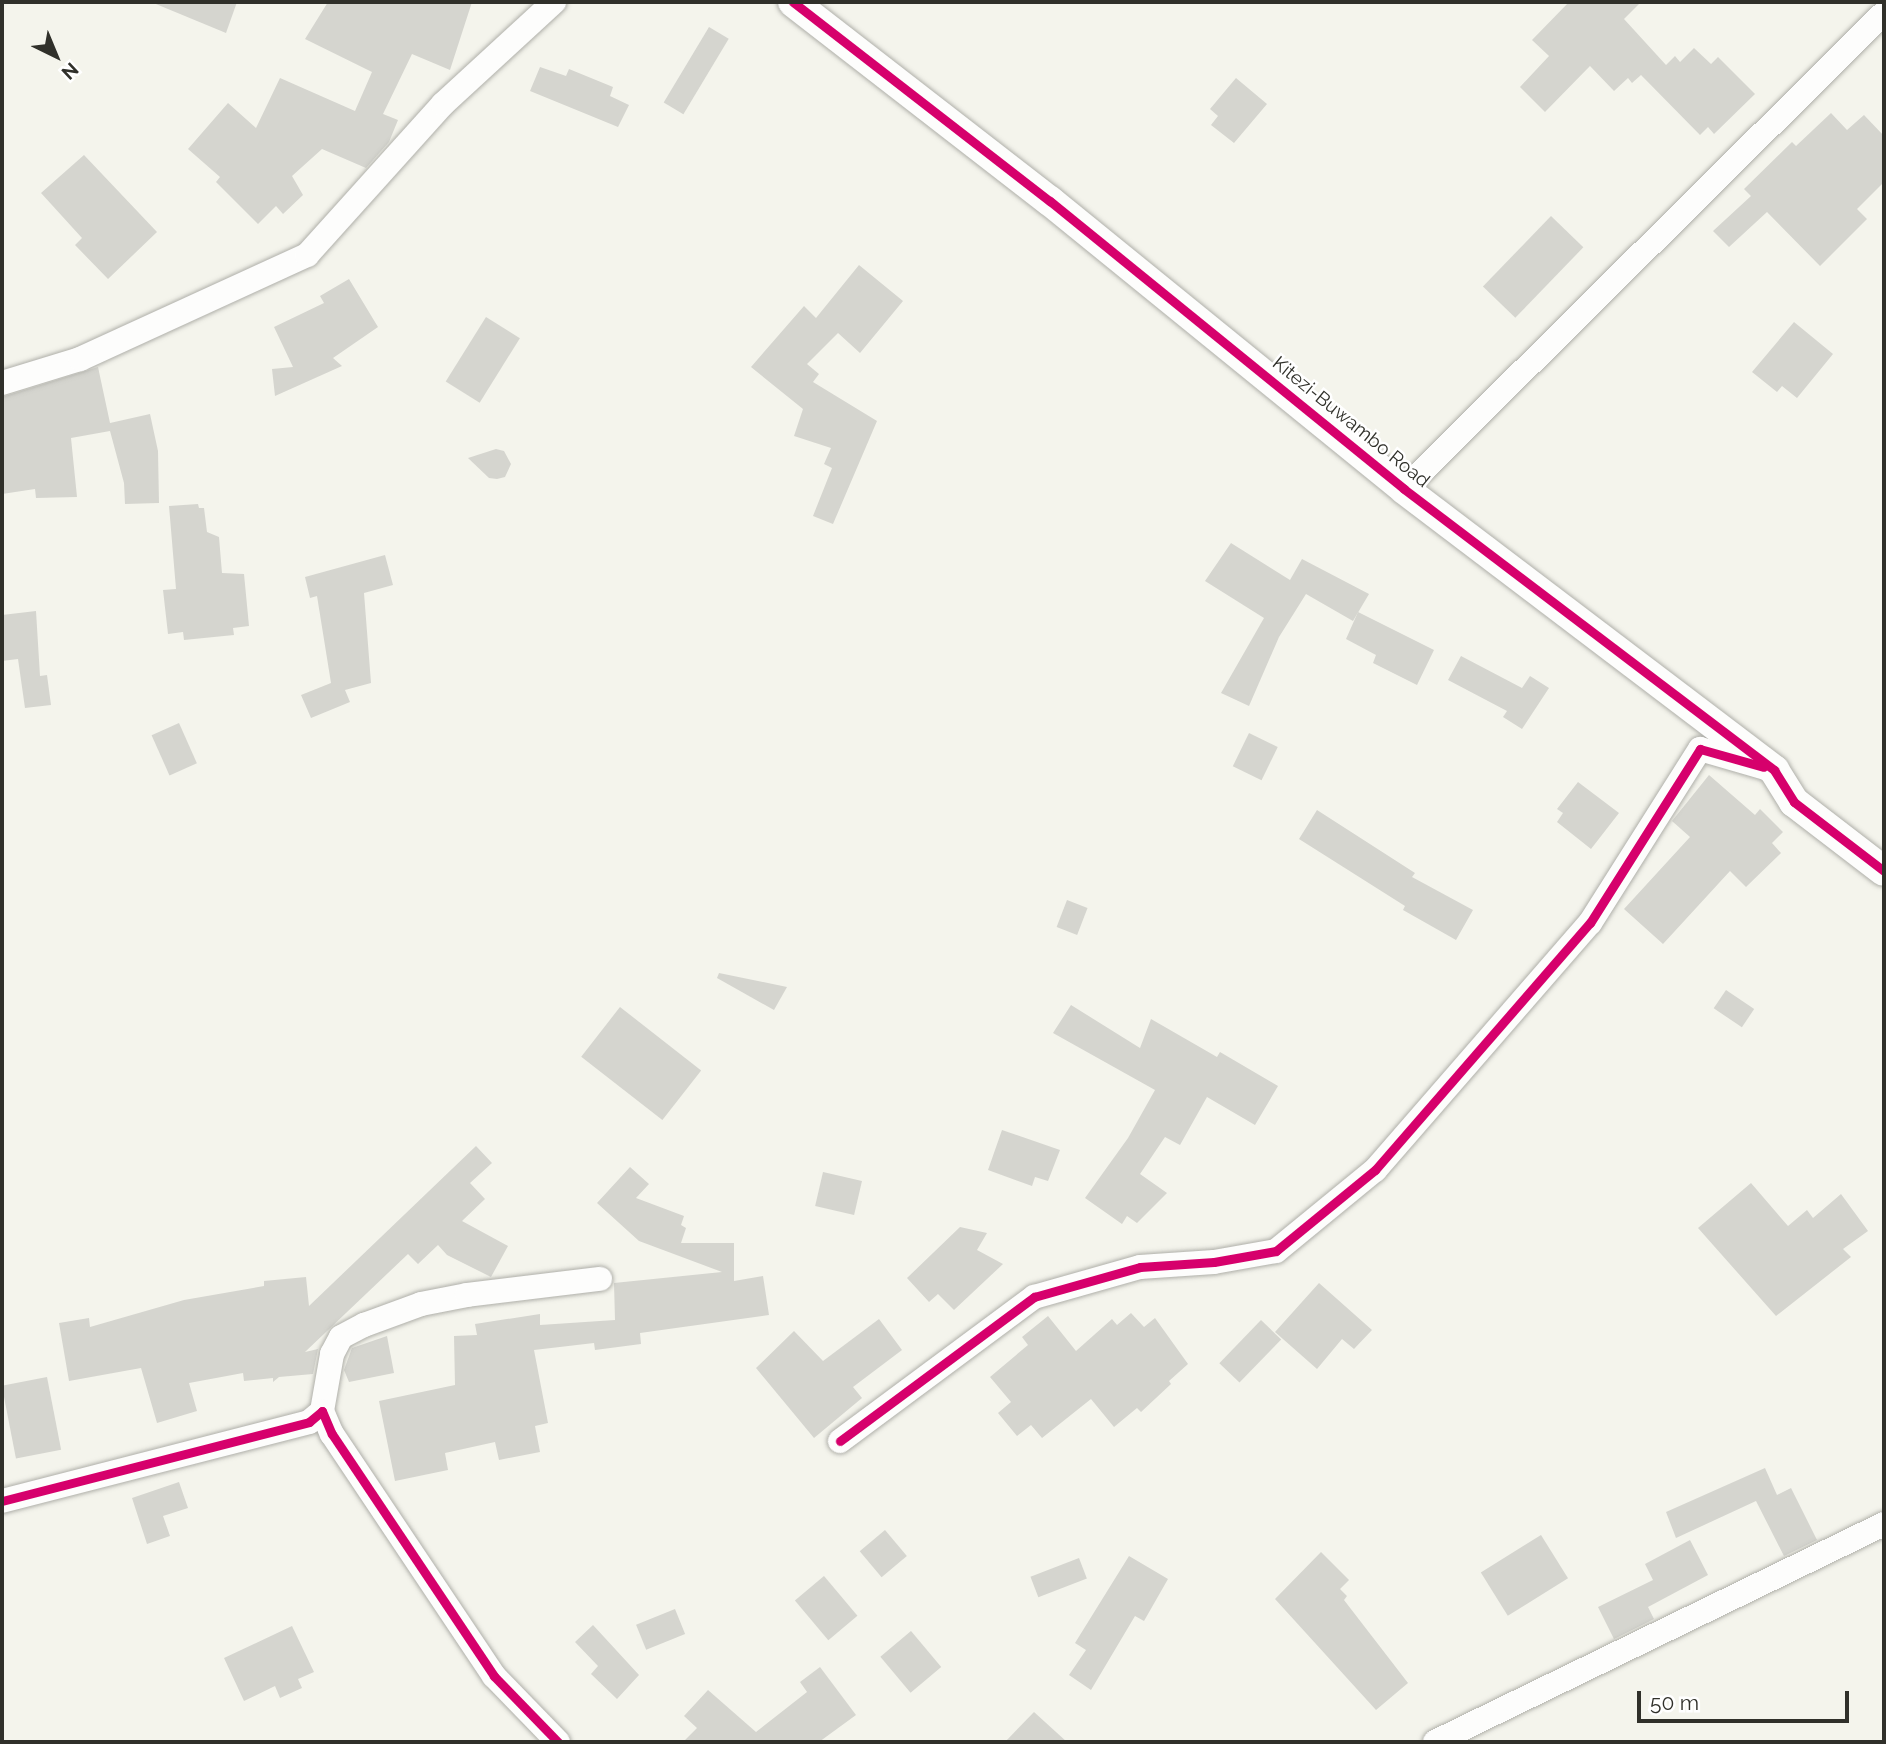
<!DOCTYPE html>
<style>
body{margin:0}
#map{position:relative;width:1886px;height:1744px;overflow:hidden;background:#f4f4ec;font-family:Raleway,sans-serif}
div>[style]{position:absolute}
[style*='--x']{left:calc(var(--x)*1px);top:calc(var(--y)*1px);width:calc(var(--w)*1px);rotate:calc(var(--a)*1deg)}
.building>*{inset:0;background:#d5d5cf;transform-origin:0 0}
.roads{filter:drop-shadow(0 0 2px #afafa9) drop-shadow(0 0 2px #afafa9)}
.minor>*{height:24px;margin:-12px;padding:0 12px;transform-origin:12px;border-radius:12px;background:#fdfdfc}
.tertiary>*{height:30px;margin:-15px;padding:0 15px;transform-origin:15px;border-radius:15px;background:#fdfdfc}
.cycleway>*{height:9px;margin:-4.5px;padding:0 4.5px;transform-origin:4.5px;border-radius:4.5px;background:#d6006c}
span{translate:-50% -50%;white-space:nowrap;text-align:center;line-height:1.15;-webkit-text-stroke:5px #fff;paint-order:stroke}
.street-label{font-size:19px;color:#30302a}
.frame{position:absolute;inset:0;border:4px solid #30302a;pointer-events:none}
.north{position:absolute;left:21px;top:21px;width:70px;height:70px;-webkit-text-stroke:5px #fff;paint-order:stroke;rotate:137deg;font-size:19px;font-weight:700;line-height:28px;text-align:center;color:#30302a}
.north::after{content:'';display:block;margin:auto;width:24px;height:32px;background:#30302a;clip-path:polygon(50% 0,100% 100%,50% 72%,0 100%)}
.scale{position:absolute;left:1637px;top:1691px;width:212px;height:32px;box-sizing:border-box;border:4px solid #30302a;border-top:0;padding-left:9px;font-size:21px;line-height:24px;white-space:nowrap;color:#30302a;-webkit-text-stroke:5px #fff;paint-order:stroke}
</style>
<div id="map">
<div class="building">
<i style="clip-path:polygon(151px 2px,237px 2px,226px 33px)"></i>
<i style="clip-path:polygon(328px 2px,472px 2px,450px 70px,412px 54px,383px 114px,398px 120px,389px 142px,366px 168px,322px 149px,292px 176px,303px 195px,283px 214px,276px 206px,258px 224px,216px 182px,220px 177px,188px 149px,228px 103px,256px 128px,280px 78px,355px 111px,372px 72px,305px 39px)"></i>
<i style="clip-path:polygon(1569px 2px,1641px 2px,1624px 19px,1666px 65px,1675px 56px,1680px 62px,1694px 48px,1711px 64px,1718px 57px,1755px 94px,1714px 134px,1708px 127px,1700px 135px,1641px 75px,1632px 83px,1628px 78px,1614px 91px,1590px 66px,1545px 112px,1520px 87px,1549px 56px,1532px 40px)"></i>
<i style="left:709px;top:27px;width:23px;height:88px;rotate:31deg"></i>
<i style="clip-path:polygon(540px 67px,566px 76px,569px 69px,613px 87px,610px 96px,629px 105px,618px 127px,530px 91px)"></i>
<i style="clip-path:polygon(1236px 78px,1267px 104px,1234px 143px,1211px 125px,1218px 116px,1210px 109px)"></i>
<i style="clip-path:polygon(1831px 113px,1847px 130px,1864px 115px,1884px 136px,1884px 182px,1857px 209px,1867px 219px,1820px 266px,1767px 212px,1729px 247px,1713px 231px,1751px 196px,1744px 189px,1792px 142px,1796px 146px)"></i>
<i style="clip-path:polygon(84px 155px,157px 232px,108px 279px,75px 245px,82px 238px,41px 193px)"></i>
<i style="left:1551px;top:216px;width:45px;height:98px;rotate:44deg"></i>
<i style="clip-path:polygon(859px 265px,903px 301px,860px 353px,838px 333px,807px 364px,819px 374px,813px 382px,877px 421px,833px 524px,813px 516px,832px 468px,824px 464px,831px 448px,794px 436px,803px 409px,751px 367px,804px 306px,816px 318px)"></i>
<i style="clip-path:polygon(349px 279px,378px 327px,333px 358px,342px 366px,275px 396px,272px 369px,293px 367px,274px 327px,324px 303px,320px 296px)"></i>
<i style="left:486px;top:317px;width:40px;height:76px;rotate:32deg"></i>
<i style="clip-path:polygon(1794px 322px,1833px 354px,1797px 398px,1782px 386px,1777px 392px,1752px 372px)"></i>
<i style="clip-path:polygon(98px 367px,110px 423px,150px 414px,158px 451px,159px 503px,125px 504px,124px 483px,110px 431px,71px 438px,77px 497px,36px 498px,35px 489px,2px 494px,2px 397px)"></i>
<i style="clip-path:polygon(496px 449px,504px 451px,511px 464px,505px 477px,497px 479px,489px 478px,468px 458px)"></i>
<i style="clip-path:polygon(198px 504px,199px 508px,204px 508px,207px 532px,219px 537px,222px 573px,244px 574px,249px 626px,233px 628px,234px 635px,184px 640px,183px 632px,168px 634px,163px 590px,176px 589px,169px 506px)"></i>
<i style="clip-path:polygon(1231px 543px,1290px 580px,1302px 559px,1369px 594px,1353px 621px,1306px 594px,1279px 637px,1249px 706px,1221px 693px,1264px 618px,1205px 581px)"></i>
<i style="clip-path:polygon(385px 555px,393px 585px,364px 593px,371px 683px,345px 690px,350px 702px,311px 718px,301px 695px,331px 683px,317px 596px,310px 598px,305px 577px)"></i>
<i style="clip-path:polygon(36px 611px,40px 676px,47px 675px,51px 705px,25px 708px,18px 659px,2px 661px,2px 615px)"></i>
<i style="clip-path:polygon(1358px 612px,1434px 650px,1417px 685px,1373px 663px,1376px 655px,1346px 639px)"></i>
<i style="clip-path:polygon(1461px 656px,1522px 688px,1530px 676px,1549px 688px,1522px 729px,1503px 717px,1507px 711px,1448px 680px)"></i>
<i style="left:179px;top:723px;width:44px;height:30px;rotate:66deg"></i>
<i style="left:1249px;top:733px;width:32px;height:37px;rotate:26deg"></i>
<i style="clip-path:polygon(1709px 775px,1755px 815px,1760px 809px,1783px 832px,1772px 843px,1781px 853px,1746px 887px,1730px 871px,1663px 944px,1624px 909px,1690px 837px,1672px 821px)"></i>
<i style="clip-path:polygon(1578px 782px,1619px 813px,1591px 849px,1557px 822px,1563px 813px,1557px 809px)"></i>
<i style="clip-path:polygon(1317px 810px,1415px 873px,1412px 877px,1473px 910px,1456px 940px,1403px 910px,1405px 906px,1299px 839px)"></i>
<i style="left:1067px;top:900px;width:22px;height:29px;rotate:21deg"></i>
<i style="clip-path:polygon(719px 973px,787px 987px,774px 1010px,717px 978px)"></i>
<i style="left:1726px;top:990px;width:34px;height:22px;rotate:34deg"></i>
<i style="clip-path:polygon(1071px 1005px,1140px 1048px,1151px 1019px,1217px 1057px,1220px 1052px,1278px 1086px,1255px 1125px,1207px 1097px,1180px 1145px,1165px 1137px,1140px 1174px,1167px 1193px,1137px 1223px,1127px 1216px,1122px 1224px,1085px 1198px,1128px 1138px,1155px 1090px,1053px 1033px)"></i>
<i style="left:620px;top:1007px;width:103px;height:63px;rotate:38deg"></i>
<i style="clip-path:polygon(1002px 1130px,1060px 1150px,1048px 1181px,1035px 1177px,1032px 1186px,988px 1170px)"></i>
<i style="clip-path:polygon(476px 1146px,492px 1163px,470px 1183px,485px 1199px,462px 1221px,508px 1246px,491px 1277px,447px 1255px,438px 1245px,418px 1264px,408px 1254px,305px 1352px,318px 1349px,313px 1374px,279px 1377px,273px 1382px,273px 1378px,244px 1381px,243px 1373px,189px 1383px,197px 1411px,157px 1423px,141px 1368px,69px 1381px,59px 1323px,89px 1318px,90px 1327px,184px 1300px,264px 1286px,264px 1281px,306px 1277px,309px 1306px)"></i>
<i style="clip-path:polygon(630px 1167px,649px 1184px,636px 1198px,684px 1216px,681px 1225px,686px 1228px,681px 1243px,734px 1243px,734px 1281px,763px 1276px,769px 1315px,640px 1333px,641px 1344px,595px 1350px,594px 1343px,534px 1350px,548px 1423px,535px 1426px,540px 1452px,499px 1460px,495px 1442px,445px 1453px,448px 1470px,395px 1481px,379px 1401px,455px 1385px,454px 1336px,477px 1335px,475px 1324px,540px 1314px,540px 1325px,615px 1320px,614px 1283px,722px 1272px,639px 1241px,597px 1203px)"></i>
<i style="left:823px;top:1172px;width:40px;height:35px;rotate:13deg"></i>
<i style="clip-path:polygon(1751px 1183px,1788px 1226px,1807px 1210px,1813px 1218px,1841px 1194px,1868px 1231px,1843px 1249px,1851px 1257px,1776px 1316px,1698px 1228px)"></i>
<i style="clip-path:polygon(960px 1227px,987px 1233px,977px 1250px,1003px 1264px,954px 1310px,938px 1294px,929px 1302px,907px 1278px)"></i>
<i style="clip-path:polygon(1319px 1283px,1372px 1330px,1354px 1349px,1342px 1339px,1317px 1369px,1275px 1332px)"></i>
<i style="clip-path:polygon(1131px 1313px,1144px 1327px,1155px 1318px,1188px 1364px,1169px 1381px,1171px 1384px,1141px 1412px,1137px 1408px,1114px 1427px,1091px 1399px,1042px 1438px,1031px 1425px,1017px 1436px,998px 1413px,1011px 1402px,990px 1377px,1028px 1345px,1022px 1337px,1048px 1316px,1076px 1351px,1112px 1319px,1117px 1325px)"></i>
<i style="clip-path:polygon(879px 1319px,902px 1350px,853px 1387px,862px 1398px,814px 1438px,756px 1368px,794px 1331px,823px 1361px)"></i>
<i style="left:1261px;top:1320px;width:28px;height:60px;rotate:44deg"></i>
<i style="clip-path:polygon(387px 1336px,394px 1373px,349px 1382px,344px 1370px,352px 1348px)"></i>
<i style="left:47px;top:1377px;width:74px;height:46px;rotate:79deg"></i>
<i style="clip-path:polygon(1765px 1468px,1777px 1495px,1791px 1488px,1817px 1540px,1784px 1556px,1756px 1501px,1676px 1538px,1666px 1512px)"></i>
<i style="clip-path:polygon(179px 1482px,188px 1508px,163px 1516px,170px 1536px,147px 1544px,132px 1498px)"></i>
<i style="left:885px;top:1530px;width:34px;height:33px;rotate:50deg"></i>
<i style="left:1541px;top:1535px;width:51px;height:71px;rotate:58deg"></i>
<i style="clip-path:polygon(1690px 1540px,1708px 1575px,1648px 1607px,1654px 1619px,1614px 1639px,1598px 1607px,1653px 1580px,1645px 1564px)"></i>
<i style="clip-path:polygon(1321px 1552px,1349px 1580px,1340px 1589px,1347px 1596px,1344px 1600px,1408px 1683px,1376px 1710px,1275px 1599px)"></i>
<i style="clip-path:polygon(1129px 1556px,1168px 1579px,1144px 1621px,1135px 1616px,1091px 1690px,1069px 1675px,1086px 1650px,1075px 1643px)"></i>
<i style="left:1079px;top:1558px;width:22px;height:52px;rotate:69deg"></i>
<i style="left:824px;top:1576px;width:52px;height:38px;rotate:50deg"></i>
<i style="left:675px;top:1609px;width:27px;height:42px;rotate:68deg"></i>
<i style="clip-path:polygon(593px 1625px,639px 1675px,617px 1699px,591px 1674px,598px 1666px,575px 1642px)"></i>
<i style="clip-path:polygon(292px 1626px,314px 1672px,298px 1679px,302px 1688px,280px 1698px,275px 1686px,244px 1701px,224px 1658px)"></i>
<i style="left:911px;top:1631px;width:47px;height:40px;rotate:50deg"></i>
<i style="clip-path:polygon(820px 1667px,856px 1715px,819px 1742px,683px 1742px,697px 1728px,684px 1716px,708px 1690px,756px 1732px,807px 1692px,800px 1682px)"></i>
<i style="clip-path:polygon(1034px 1712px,1067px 1742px,1005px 1742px)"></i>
</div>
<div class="roads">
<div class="minor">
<i style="--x:2;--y:383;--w:82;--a:-17.1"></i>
<i style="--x:80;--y:359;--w:250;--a:-24.6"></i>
<i style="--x:307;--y:255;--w:203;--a:-48"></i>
<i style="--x:443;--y:104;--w:151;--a:-42.6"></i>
<i style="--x:1404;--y:489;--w:676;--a:-44.76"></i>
<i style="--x:322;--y:1411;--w:58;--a:-80"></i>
<i style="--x:332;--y:1354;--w:19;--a:-62"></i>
<i style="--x:341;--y:1337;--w:26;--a:-28"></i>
<i style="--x:364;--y:1325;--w:61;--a:-20.2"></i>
<i style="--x:421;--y:1304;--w:47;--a:-11.1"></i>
<i style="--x:467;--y:1295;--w:134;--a:-6.9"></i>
<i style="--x:840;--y:1441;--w:242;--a:-36.6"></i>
<i style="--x:1034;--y:1297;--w:110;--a:-15.8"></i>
<i style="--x:1140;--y:1267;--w:74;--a:-3.9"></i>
<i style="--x:1214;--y:1262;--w:63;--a:-10.1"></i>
<i style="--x:1276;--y:1251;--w:128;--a:-39.3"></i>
<i style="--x:1375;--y:1170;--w:327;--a:-49"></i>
<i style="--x:1590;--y:923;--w:206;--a:-57.7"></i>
<i style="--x:1700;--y:749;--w:69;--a:16.1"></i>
<i style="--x:2;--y:1501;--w:317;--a:-14.4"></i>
<i style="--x:309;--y:1422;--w:17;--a:-40"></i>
<i style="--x:322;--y:1411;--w:25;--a:67"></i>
<i style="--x:332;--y:1434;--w:291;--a:56.2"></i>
<i style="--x:494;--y:1676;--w:92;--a:45.9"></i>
<i style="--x:1435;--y:1742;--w:499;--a:-25.9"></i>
</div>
<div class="tertiary">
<i style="--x:793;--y:2;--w:325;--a:37.8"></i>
<i style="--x:1050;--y:201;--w:456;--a:39.1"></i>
<i style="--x:1404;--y:489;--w:465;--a:37.2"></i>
<i style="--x:1774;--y:770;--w:38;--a:58"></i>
<i style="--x:1794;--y:802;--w:113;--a:37.5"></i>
</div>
</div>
<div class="cycleway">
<i style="--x:793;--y:2;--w:325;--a:37.8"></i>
<i style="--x:1050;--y:201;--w:456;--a:39.1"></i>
<i style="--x:1404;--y:489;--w:465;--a:37.2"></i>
<i style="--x:1774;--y:770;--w:38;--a:58"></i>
<i style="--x:1794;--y:802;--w:113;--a:37.5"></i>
<i style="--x:840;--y:1441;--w:242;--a:-36.6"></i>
<i style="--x:1034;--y:1297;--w:110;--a:-15.8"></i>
<i style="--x:1140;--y:1267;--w:74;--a:-3.9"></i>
<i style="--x:1214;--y:1262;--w:63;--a:-10.1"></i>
<i style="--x:1276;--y:1251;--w:128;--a:-39.3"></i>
<i style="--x:1375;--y:1170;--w:327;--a:-49"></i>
<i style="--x:1590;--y:923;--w:206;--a:-57.7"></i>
<i style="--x:1700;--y:749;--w:66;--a:15.7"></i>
<i style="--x:2;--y:1501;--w:317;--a:-14.4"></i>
<i style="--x:309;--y:1422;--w:17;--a:-40"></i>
<i style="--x:322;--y:1411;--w:25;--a:67"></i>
<i style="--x:332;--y:1434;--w:291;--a:56.2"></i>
<i style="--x:494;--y:1676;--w:92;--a:45.9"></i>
</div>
<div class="street-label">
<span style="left:1351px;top:422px;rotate:39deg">Kitezi-Buwambo Road</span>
</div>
<div class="frame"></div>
<div class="north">N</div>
<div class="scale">50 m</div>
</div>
